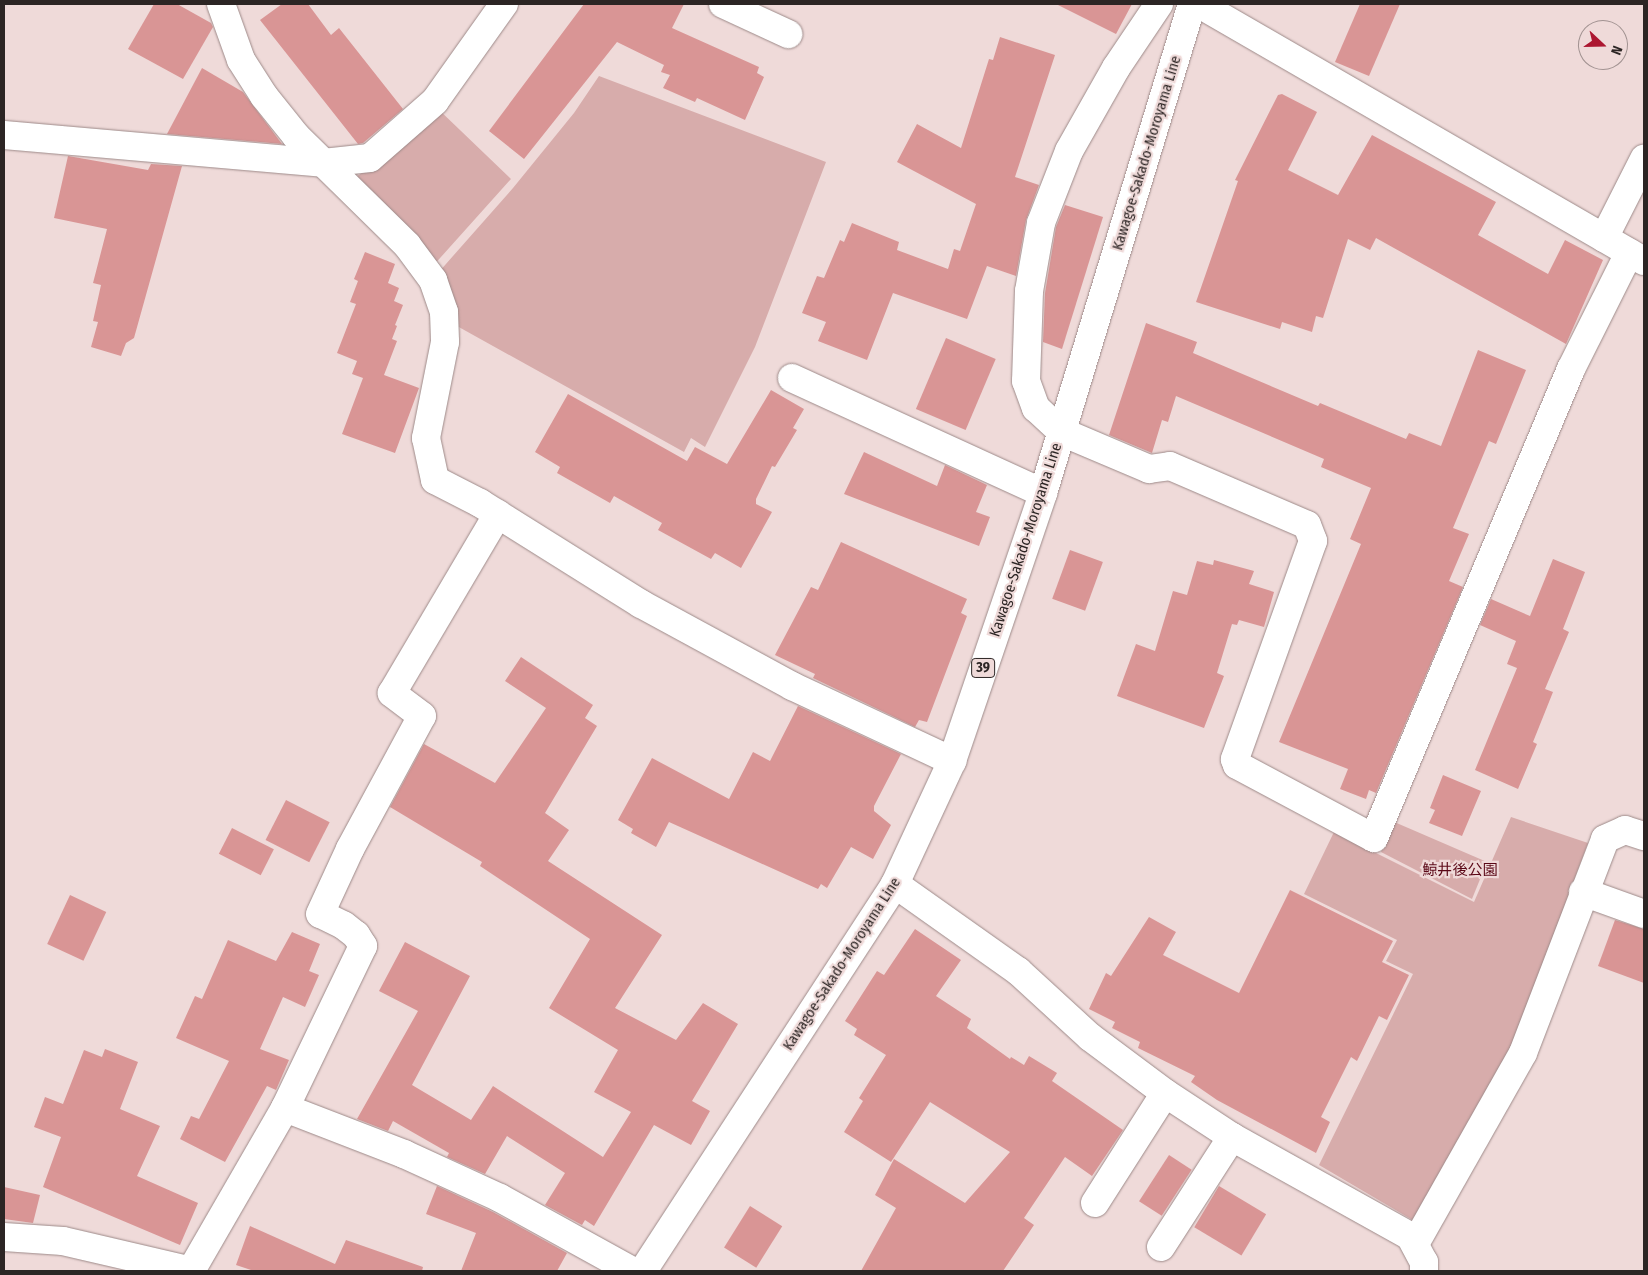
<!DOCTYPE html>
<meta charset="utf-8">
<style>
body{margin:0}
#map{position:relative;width:1648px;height:1275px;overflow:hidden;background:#efdad9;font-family:"Fira Sans Condensed","Noto Sans JP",sans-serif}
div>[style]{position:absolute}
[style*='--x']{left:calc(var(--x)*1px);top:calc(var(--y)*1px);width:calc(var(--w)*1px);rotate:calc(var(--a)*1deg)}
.green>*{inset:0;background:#d7acab}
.building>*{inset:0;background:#d99595;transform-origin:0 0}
.roads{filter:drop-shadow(0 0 1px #9d8a89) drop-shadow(0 0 1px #9d8a89)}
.minor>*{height:28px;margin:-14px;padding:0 14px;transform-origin:14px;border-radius:14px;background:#fff}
.major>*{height:28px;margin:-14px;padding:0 14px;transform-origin:14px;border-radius:14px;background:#fff}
span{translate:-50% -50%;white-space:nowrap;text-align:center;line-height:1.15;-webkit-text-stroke:4.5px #efdad9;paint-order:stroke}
.shield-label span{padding:1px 4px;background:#efdad9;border:1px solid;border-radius:4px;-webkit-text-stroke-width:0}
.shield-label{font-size:14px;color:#2c2524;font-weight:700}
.street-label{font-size:15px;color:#2c2524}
.park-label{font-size:15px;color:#5a0716}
.frame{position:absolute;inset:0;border:5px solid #2c2524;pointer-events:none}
.north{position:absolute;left:1578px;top:20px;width:50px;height:50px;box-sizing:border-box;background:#efdad9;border:1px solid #a19291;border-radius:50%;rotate:111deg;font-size:14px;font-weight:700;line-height:20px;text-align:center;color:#2c2524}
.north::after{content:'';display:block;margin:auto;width:18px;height:22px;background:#ac1731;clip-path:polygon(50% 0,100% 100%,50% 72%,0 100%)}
</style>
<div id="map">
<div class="green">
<i style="clip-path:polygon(599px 76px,826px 162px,755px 347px,705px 447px,691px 438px,684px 452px,457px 326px,438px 273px,513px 188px,574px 113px)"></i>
<i style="clip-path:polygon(436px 107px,511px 179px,432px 267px,356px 177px,400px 146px)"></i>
<i style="clip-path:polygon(1511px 817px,1588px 843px,1510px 1051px,1416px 1222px,1319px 1165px,1413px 974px,1386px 961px,1397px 940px,1304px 894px,1334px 832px,1474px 902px)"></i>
<i style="clip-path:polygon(1392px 821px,1487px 862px,1472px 899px,1381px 852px)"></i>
</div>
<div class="building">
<i style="clip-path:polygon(154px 4px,177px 4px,211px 23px,213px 27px,183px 79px,128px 49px)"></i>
<i style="clip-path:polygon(282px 4px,308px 4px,331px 35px,339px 28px,403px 109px,363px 143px,358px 144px,260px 20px)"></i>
<i style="clip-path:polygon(584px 4px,684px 4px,672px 28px,759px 67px,757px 73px,764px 77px,745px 120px,697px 98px,695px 102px,663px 88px,670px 75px,661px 72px,664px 65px,617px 42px,524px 159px,489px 131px)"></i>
<i style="clip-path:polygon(1056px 4px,1132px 4px,1116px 34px)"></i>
<i style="clip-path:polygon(1360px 4px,1400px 4px,1369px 76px,1335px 62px)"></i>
<i style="clip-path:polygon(1000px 37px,1055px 55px,1015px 177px,1039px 185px,1026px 220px,1016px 276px,987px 266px,967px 319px,893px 293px,867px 360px,818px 341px,826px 322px,802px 313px,817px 276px,824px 278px,840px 240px,844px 242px,852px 223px,899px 242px,897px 250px,948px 269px,954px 249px,960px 251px,976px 204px,897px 162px,917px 124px,961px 148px,989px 59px,993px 60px)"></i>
<i style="clip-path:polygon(202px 68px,243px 92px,282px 144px,167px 134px)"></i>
<i style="clip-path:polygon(1282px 94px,1317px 112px,1288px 170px,1338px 195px,1372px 135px,1496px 202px,1478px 235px,1548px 274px,1565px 240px,1603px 260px,1566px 344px,1376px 238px,1370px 250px,1348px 239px,1323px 318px,1316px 316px,1312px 332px,1282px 322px,1280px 329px,1196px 302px,1238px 181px,1235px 180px,1278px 95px)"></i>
<i style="clip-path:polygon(68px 156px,148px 170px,151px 164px,182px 166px,134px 338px,126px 343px,121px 356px,91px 347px,98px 322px,93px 321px,101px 285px,93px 283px,107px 229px,54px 218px)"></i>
<i style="clip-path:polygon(1065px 205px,1103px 217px,1062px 349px,1043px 342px,1045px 293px,1056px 227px)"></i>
<i style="clip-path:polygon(365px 252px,395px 264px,388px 283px,399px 288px,394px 301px,403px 305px,395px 325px,397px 326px,392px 339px,397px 341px,384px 375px,419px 388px,395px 453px,342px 434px,363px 378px,352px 374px,357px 361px,337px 353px,356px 304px,350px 302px,358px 281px,354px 279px)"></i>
<i style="clip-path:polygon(1146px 323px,1197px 342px,1193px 353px,1318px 406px,1320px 403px,1406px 439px,1409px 433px,1441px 446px,1478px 350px,1526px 370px,1496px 444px,1489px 441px,1453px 528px,1469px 534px,1449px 581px,1463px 587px,1376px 793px,1369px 790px,1366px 799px,1340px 789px,1348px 769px,1279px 742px,1361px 544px,1350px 539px,1371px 488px,1321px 467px,1324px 459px,1176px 396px,1168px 422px,1162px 420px,1152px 453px,1109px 435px)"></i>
<i style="left:946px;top:338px;width:54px;height:77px;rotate:23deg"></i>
<i style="clip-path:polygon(771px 390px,804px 409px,793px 428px,797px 430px,775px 467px,772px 466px,756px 499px,756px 504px,772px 512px,741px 568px,715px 553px,711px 559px,658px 530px,662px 523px,614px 496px,610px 503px,557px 473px,560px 467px,535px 452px,568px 394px,687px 461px,695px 447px,727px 464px)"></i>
<i style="clip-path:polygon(864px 452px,937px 486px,945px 465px,987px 485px,976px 512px,990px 517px,979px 546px,844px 494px)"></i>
<i style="clip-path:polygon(841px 542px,967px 599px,961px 613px,967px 616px,927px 722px,919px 720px,915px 727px,813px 678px,815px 674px,775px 655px,811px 587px,818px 590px)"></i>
<i style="left:1070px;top:550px;width:35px;height:52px;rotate:20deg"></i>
<i style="clip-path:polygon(1553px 559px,1585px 572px,1563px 629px,1569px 632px,1545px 689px,1553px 692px,1533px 742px,1537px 744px,1518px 789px,1475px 770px,1517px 668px,1507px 664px,1516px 641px,1480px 625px,1491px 599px,1530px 616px)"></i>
<i style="clip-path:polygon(1214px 560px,1254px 571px,1249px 584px,1274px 592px,1264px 627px,1239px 620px,1237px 625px,1232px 624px,1217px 673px,1224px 676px,1204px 728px,1117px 696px,1136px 644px,1155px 651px,1173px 591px,1187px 595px,1197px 561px,1213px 565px)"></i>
<i style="clip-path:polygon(521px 657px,593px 705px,585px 718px,597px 726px,545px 813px,569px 830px,548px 861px,662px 935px,615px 1008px,676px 1040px,703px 1003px,738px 1024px,692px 1101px,710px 1111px,691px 1145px,654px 1125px,594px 1226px,585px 1220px,582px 1225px,545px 1205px,565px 1173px,507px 1136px,485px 1174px,447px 1157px,449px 1153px,393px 1121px,388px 1131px,357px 1119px,418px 1011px,379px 991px,405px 942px,470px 976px,412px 1085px,471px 1120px,493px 1086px,603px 1157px,631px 1112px,594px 1092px,618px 1050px,549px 1008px,590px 939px,480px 866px,482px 862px,390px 807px,424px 744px,495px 783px,546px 708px,505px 681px)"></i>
<i style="clip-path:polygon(798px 706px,901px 754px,874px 806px,874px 811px,891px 825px,873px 859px,851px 847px,827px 888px,821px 884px,818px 889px,669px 822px,656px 847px,631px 833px,633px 829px,618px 820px,652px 758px,729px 799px,753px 752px,770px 761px)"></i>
<i style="clip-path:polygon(1443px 775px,1481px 791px,1462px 836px,1429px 823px,1435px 810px,1430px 808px)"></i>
<i style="left:286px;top:800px;width:49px;height:45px;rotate:27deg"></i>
<i style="left:232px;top:828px;width:47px;height:29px;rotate:27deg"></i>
<i style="clip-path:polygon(1290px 890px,1393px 941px,1382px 962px,1409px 975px,1387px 1020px,1379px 1016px,1357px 1061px,1351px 1057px,1321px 1117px,1330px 1122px,1316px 1153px,1217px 1100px,1191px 1082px,1195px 1076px,1138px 1048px,1140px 1042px,1112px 1028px,1115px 1022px,1089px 1009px,1106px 973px,1111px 976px,1149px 917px,1176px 932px,1163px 955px,1239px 993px)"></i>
<i style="left:70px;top:895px;width:40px;height:54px;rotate:25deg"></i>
<i style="clip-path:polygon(1615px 920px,1644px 929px,1644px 983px,1598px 966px)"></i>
<i style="clip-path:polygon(915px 929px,961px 960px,936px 996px,971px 1019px,967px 1028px,1010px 1059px,1011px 1057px,1024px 1065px,1029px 1056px,1057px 1073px,1052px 1081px,1123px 1130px,1092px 1176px,1065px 1157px,1024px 1218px,1034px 1225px,1003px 1271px,861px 1271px,896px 1208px,875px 1195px,894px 1159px,965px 1203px,1010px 1152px,930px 1102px,891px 1162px,844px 1132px,863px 1101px,859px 1098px,886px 1055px,854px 1035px,857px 1029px,845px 1021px,877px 971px,884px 975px)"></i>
<i style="clip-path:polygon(292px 932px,320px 944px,309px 971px,319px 975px,305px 1007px,283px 997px,260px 1049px,289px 1060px,276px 1090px,267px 1086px,225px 1162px,180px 1139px,191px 1116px,199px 1119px,229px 1061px,176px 1038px,195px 996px,202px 999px,228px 940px,276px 961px)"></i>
<i style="clip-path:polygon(105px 1049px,138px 1062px,120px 1109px,160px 1126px,137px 1176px,198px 1203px,180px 1245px,43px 1187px,61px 1137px,34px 1127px,45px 1097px,63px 1104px,84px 1050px,102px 1057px)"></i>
<i style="left:1169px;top:1155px;width:27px;height:55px;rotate:33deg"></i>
<i style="clip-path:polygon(437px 1186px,493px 1212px,567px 1253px,557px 1271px,461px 1271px,476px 1233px,426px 1214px)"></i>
<i style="left:1219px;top:1186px;width:55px;height:48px;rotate:31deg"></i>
<i style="clip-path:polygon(4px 1187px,40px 1195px,33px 1223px,4px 1219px)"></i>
<i style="left:750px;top:1206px;width:38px;height:49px;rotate:32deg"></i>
<i style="clip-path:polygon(250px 1226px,335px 1264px,346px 1240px,423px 1267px,422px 1271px,254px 1271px,236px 1265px)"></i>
</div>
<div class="roads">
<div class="minor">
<i style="--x:221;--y:4;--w:59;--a:70.3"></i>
<i style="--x:241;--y:60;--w:43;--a:57.4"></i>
<i style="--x:264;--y:96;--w:51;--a:51.3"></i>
<i style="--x:296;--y:136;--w:156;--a:44.5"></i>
<i style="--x:407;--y:245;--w:44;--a:53.4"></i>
<i style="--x:433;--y:280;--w:34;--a:71"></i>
<i style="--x:444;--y:312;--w:30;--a:88"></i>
<i style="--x:445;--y:342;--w:98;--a:101.2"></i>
<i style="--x:426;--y:438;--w:43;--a:77.9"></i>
<i style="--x:435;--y:480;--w:51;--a:27.1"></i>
<i style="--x:480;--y:503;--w:190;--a:32.1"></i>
<i style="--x:641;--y:604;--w:172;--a:28.5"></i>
<i style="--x:792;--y:686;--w:177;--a:25.1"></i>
<i style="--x:723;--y:4;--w:72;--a:24.8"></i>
<i style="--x:1159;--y:4;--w:77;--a:123.9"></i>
<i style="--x:1116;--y:68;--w:95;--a:119.5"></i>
<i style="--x:1069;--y:151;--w:77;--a:111.3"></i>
<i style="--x:1041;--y:223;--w:69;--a:100"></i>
<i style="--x:1029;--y:291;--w:90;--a:91.9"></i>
<i style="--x:1026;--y:381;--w:29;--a:70"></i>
<i style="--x:1036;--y:408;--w:35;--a:43"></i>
<i style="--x:1062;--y:432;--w:95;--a:23"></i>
<i style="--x:1149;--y:469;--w:21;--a:-8"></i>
<i style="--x:1170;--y:466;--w:149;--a:23.3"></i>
<i style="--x:1307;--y:525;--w:17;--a:69"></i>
<i style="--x:1313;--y:541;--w:232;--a:109.7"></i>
<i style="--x:1235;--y:759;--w:6;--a:72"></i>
<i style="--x:1237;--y:765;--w:155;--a:28.1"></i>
<i style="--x:1374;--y:838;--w:509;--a:-67.22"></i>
<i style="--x:1571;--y:369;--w:130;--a:-63.4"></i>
<i style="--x:1199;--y:4;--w:514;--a:30.01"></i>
<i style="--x:4;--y:135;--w:320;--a:5"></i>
<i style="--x:323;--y:163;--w:47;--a:-6.1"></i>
<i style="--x:370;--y:158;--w:86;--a:-41.2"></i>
<i style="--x:435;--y:101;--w:119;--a:-54.6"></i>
<i style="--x:1604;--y:238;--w:89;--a:-63.1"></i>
<i style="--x:792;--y:378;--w:276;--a:24.6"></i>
<i style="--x:895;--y:884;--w:151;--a:35.3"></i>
<i style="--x:1018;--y:971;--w:98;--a:42.5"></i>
<i style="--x:1090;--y:1037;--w:94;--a:36.7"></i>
<i style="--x:1165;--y:1093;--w:80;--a:33.3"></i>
<i style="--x:1232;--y:1137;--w:204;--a:29.1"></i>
<i style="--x:1410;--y:1236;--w:30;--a:62"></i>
<i style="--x:1424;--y:1262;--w:9;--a:90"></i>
<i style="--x:1583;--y:892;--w:65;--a:19.8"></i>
<i style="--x:285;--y:1108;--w:128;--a:21.1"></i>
<i style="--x:404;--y:1154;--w:106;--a:24.6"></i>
<i style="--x:500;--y:1198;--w:151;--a:28.9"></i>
<i style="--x:1095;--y:1203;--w:130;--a:-57.5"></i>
<i style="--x:4;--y:1237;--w:59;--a:3.9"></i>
<i style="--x:63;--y:1241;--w:132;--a:13.1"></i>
<i style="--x:1415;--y:1244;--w:219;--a:-60.5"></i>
<i style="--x:1523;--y:1053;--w:229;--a:-69"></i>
<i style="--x:1605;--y:839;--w:22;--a:-24"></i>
<i style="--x:1625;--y:830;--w:20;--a:18"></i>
<i style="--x:1161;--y:1247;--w:131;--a:-57.2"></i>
<i style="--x:191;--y:1271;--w:188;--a:-60"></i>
<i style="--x:285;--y:1108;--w:180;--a:-64.3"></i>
<i style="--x:363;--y:946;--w:13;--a:-122"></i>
<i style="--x:356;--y:935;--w:16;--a:-142"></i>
<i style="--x:343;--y:925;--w:25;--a:-154"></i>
<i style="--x:320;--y:914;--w:72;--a:-65.2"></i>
<i style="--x:350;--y:849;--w:151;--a:-61.6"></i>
<i style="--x:422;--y:716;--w:38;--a:-143"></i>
<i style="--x:392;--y:693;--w:208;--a:-59.4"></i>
</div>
<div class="major">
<i style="--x:643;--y:1271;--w:462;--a:-56.9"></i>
<i style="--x:895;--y:884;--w:136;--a:-65.1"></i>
<i style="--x:952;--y:761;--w:283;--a:-71.2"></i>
<i style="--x:1043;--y:493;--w:511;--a:-73.05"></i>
</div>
</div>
<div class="shield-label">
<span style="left:983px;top:668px">39</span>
</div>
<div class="street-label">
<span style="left:1147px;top:153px;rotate:-73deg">Kawagoe-Sakado-Moroyama Line</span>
<span style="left:1026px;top:540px;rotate:-72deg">Kawagoe-Sakado-Moroyama Line</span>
<span style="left:842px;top:964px;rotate:-57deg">Kawagoe-Sakado-Moroyama Line</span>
</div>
<div class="park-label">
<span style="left:1460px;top:871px">鯨井後公園</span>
</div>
<div class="frame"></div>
<div class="north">N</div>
</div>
